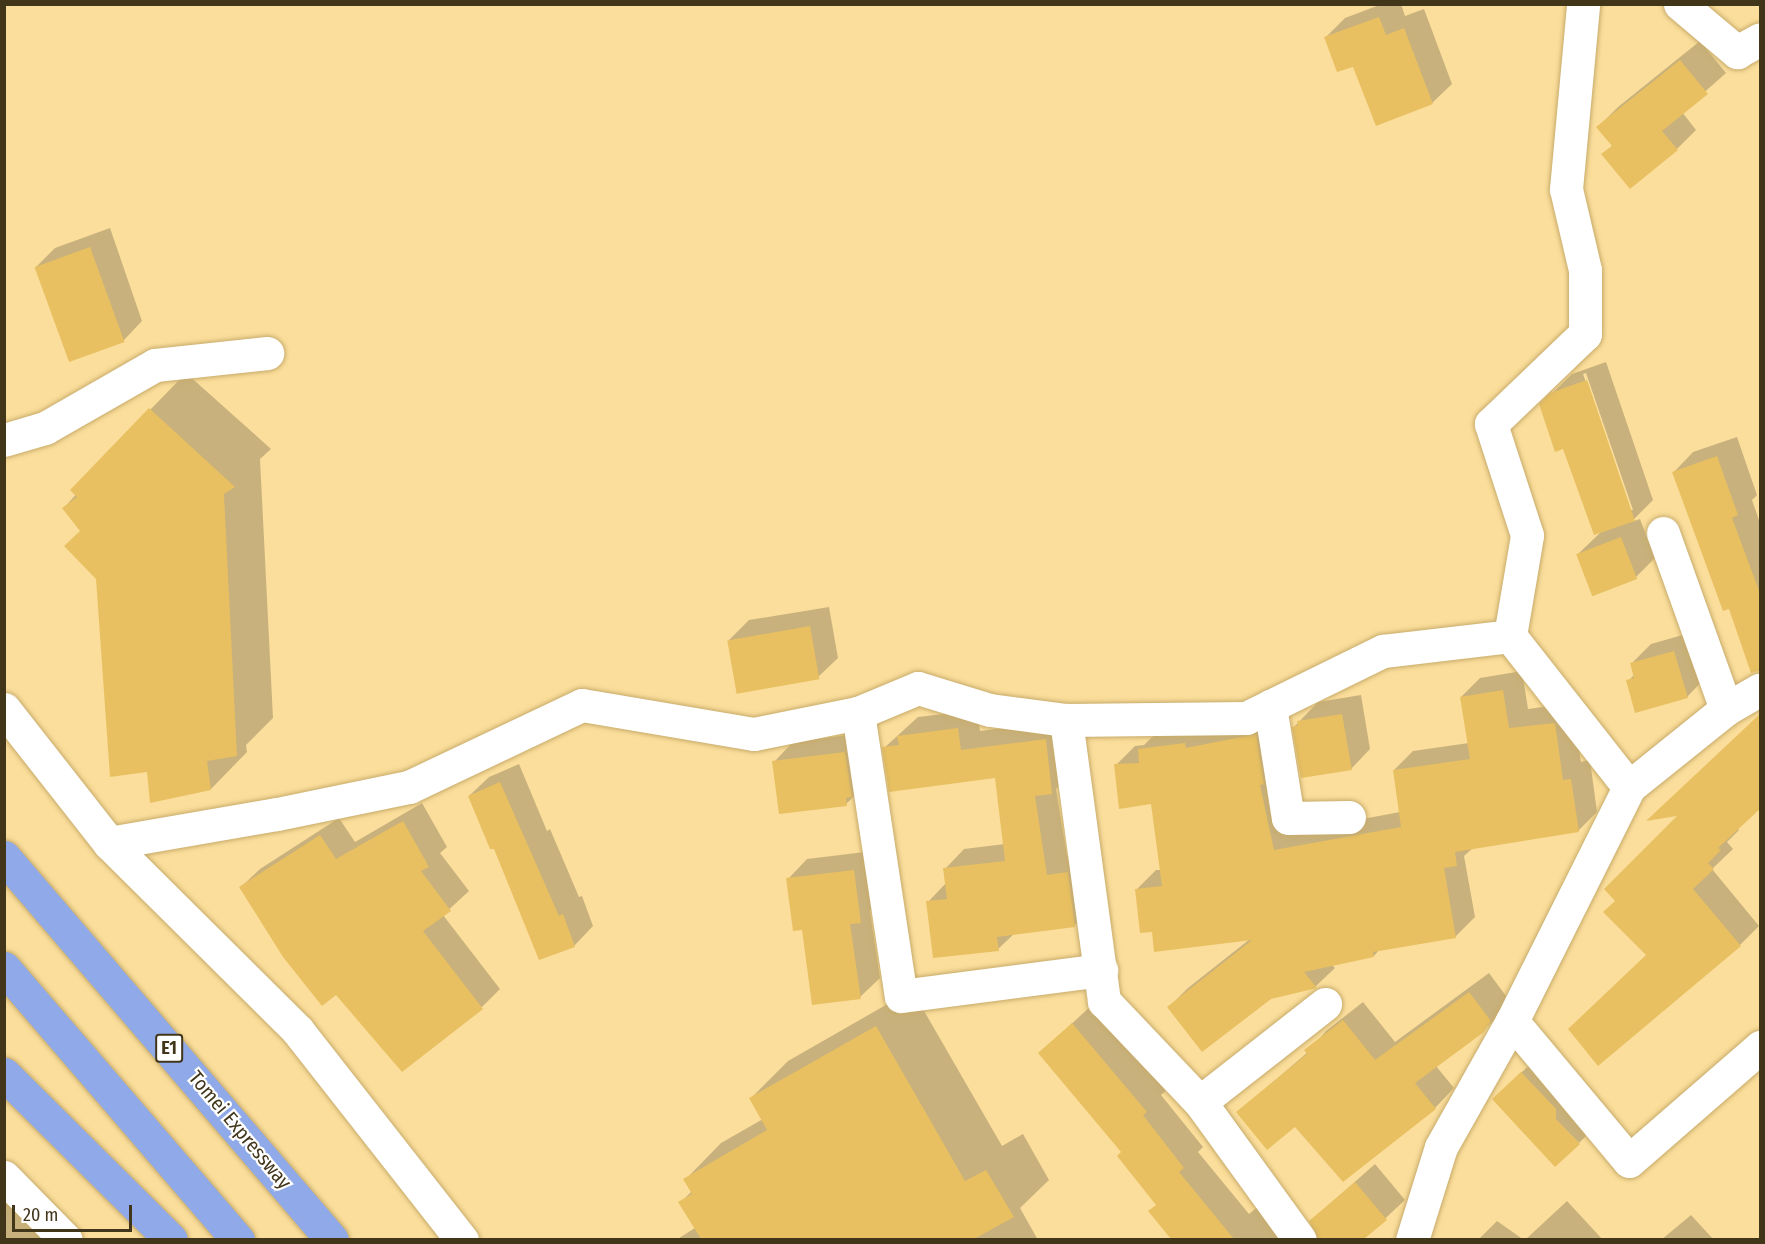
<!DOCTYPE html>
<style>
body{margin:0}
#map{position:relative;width:1765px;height:1244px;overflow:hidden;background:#fbde9b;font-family:"Fira Sans Condensed",sans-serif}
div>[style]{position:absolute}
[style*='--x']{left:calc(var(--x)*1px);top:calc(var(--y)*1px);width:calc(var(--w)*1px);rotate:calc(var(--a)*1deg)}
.shadow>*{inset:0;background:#0003}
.building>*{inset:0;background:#e8c061;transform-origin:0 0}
.roads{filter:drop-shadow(0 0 2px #c7ab6b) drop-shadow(0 0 2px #c7ab6b)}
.minor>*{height:33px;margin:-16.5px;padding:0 16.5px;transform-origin:16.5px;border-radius:16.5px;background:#fff}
.motorway>*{height:33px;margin:-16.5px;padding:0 16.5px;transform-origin:16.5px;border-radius:16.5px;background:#8fa9e9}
span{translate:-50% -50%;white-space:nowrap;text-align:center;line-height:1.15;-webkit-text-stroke:4.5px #fff;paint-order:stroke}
.shield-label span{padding:2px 4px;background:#fff;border:2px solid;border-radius:4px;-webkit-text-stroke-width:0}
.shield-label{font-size:18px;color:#41351a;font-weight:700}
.street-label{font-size:20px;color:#41351a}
.frame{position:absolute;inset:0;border:6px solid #41351a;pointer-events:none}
.scale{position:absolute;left:12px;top:1205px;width:120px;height:27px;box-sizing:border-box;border:3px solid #41351a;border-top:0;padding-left:8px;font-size:18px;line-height:21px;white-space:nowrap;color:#41351a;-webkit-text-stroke:4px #fff;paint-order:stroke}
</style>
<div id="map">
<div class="shadow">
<i style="clip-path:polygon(1382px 4px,1401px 4px,1405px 16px,1424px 9px,1452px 84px,1432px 103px,1354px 65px,1325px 38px,1345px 18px)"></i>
<i style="clip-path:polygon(1700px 41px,1726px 73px,1682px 112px,1696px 130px,1677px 149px,1603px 154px,1613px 145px,1598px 127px,1618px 107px)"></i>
<i style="clip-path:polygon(110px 228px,142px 321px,123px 341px,36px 267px,55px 248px)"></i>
<i style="clip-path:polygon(evenodd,1606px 362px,1653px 500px,1631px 522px,1640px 519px,1655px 558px,1636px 577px,1578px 554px,1602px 531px,1564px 447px,1540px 405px,1572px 374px,1606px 362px,1586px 373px,1633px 510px,1630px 510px,1583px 374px,1586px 373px)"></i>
<i style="clip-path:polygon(186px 373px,271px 449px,260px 459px,273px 718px,246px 745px,247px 752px,211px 789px,149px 771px,98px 578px,82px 530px,64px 508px,150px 410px)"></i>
<i style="clip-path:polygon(1737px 437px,1757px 495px,1752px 500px,1760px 523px,1760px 622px,1674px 472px,1693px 452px)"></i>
<i style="clip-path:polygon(829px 607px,838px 658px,818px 677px,729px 640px,749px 620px)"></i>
<i style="clip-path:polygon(1693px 632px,1706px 677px,1687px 697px,1628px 681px,1635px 674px,1632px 663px,1651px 644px)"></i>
<i style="clip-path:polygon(1522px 671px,1528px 709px,1572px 703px,1581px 762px,1590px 760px,1597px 812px,1578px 831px,1473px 848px,1464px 856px,1475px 917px,1456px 936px,1380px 949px,1374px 956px,1332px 965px,1335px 968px,1316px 986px,1271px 998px,1169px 1007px,1188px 988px,1250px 939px,1153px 930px,1137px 889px,1156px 870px,1161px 870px,1152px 802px,1116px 765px,1135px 746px,1144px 745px,1159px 730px,1274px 716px,1293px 832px,1400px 812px,1394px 770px,1413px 751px,1469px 743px,1461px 697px,1480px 678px)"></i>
<i style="clip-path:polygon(1361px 695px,1370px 749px,1351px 769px,1294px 727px,1318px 702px)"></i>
<i style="clip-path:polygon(977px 710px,980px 731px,1065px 720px,1071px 773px,1056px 789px,1067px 856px,1087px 854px,1094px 906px,1074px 926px,1014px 934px,998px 949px,928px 902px,946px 883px,945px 869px,964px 849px,1005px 844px,996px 776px,884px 748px,918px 717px)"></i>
<i style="clip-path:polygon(864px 733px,866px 785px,846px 804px,774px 762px,793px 742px)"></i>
<i style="clip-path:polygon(519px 764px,547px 831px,550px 829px,579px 897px,582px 896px,593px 926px,574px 946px,495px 848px,469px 796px,489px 777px)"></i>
<i style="clip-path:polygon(1760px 770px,1737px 828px,1739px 830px,1727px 842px,1733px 849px,1712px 869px,1759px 926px,1740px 945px,1647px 955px)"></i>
<i style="clip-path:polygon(422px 803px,447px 847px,440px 853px,469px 891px,443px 915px,500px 989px,482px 1007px,336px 993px,241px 887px,260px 869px,339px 818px,355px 842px)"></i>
<i style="clip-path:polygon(873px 851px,880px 902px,870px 911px,880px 978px,860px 997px,803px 928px,788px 879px,807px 859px)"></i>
<i style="clip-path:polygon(1489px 973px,1509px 1000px,1503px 1011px,1483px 1031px,1436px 1066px,1454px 1088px,1435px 1108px,1343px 1180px,1295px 1125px,1238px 1112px,1308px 1052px,1326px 1031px,1363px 1002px,1395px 1042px)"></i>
<i style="clip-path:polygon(912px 990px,1002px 1146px,1023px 1134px,1049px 1180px,1020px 1208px,1038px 1240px,676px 1240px,695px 1228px,680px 1203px,692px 1191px,685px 1180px,721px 1143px,763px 1119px,751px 1098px,788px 1061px)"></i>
<i style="clip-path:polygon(1093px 1004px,1166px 1091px,1161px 1095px,1203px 1147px,1198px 1152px,1249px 1214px,1269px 1198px,1291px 1225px,1277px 1240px,1173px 1240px,1150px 1212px,1158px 1204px,1123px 1152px,1040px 1053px)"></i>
<i style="clip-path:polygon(1542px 1054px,1598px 1124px,1579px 1143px,1514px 1079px)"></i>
<i style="clip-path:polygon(4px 1157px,27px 1200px,54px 1240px,4px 1240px)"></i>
<i style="clip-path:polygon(1375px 1164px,1405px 1200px,1362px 1240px,1333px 1240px,1314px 1218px)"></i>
<i style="clip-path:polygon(1567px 1201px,1603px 1240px,1525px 1240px)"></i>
<i style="clip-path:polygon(1691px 1215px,1714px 1240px,1661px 1240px)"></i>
<i style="clip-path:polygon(1497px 1221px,1524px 1240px,1478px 1240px)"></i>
</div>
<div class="building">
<i style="clip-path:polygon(1379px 17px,1386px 35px,1404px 28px,1433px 104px,1376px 126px,1353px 67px,1337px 72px,1324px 37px)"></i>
<i style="clip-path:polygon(1680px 60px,1708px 94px,1662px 131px,1678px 150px,1630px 189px,1601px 154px,1612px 146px,1596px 127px)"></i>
<i style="left:90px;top:247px;width:101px;height:59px;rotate:70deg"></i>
<i style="clip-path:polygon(1587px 380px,1635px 521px,1594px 535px,1563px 449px,1555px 452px,1539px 404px,1550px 393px)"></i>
<i style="clip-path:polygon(149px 408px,235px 487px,224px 494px,237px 756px,207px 761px,211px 790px,150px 803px,147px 772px,110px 777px,96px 579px,64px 546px,80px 531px,62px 508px,77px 497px,70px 490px)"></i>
<i style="clip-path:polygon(1717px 456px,1738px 515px,1732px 518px,1761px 596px,1761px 670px,1751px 673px,1729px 609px,1723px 611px,1672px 472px)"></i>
<i style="left:1621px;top:537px;width:45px;height:48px;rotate:69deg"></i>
<i style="left:810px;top:626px;width:54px;height:84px;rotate:80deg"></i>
<i style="clip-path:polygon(1674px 651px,1688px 698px,1635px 713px,1626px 680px,1634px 678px,1630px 663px)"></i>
<i style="clip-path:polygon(1503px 690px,1509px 728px,1555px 723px,1563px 780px,1571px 779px,1579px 832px,1455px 852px,1457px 866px,1444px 868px,1456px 938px,1373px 952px,1374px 957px,1304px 972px,1317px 988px,1271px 999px,1202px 1052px,1167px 1007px,1252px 940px,1154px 952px,1152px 932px,1140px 933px,1135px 889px,1162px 886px,1151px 804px,1119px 809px,1114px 764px,1139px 763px,1138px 749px,1185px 743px,1186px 748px,1256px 734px,1264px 784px,1260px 785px,1274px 850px,1401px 827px,1393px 770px,1470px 759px,1460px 697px)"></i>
<i style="clip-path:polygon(1761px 713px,1761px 808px,1718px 848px,1721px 850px,1708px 863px,1714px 869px,1693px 889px,1741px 946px,1598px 1066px,1568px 1029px,1646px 955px,1603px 912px,1615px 901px,1604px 889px,1677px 816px,1646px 821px)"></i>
<i style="clip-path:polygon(1342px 714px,1352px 770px,1301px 778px,1292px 727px,1298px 725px,1297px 721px)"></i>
<i style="clip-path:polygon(958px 728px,961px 750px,1046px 739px,1052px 794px,1035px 796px,1047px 875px,1068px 872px,1075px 927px,997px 937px,999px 951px,933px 958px,926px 901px,947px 899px,943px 868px,1005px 861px,995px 778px,889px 792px,882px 747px,899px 745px,897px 736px)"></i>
<i style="clip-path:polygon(845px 752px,852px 797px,846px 798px,847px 806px,779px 814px,772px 761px)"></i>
<i style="clip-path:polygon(500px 782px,559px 916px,563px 914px,575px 947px,539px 960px,494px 849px,490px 849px,468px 796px)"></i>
<i style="clip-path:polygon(403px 821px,429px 867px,421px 871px,451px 911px,423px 931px,483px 1009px,402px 1072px,336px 995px,322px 1006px,283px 957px,239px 887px,320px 835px,336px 859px)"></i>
<i style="clip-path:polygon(854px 870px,861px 923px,850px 924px,861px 999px,812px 1005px,802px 930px,793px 931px,786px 878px)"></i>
<i style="clip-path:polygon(1469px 992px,1491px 1021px,1484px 1032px,1415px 1083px,1436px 1109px,1343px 1182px,1295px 1127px,1267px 1150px,1236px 1112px,1307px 1054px,1304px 1050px,1343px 1020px,1375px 1060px)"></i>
<i style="clip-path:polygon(1072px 1023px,1147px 1112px,1143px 1115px,1184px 1168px,1179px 1172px,1234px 1239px,1171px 1239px,1148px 1211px,1156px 1205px,1117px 1156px,1121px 1152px,1038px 1053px)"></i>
<i style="clip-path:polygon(876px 1026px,965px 1181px,986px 1170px,1014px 1217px,974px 1239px,701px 1239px,678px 1202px,692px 1194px,683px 1179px,767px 1130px,749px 1098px)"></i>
<i style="clip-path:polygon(1521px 1072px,1556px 1109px,1556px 1119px,1580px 1144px,1555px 1167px,1492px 1099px)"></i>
<i style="clip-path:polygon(1355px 1182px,1387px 1220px,1364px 1239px,1318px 1239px,1309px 1221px)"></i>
</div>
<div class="roads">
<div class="minor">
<i style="--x:1680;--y:4;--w:75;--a:40.1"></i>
<i style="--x:1737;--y:52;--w:26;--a:-29"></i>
<i style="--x:4;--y:440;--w:43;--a:-16.3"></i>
<i style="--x:45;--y:428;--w:127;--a:-29.8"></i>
<i style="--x:155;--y:365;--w:113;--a:-6.1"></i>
<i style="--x:1663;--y:533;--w:187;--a:70.3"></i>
<i style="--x:1510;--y:636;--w:102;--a:-80.4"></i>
<i style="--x:1527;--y:535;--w:117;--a:-108"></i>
<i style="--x:1491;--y:424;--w:130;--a:-43.8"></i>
<i style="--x:1585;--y:334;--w:64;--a:-90"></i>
<i style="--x:1585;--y:270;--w:83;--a:-103.2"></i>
<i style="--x:1566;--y:189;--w:186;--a:-84.7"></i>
<i style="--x:1270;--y:706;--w:113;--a:80.9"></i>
<i style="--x:1288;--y:818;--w:61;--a:-0.9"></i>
<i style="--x:4;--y:709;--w:170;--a:51.9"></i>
<i style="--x:109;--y:843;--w:267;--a:44.8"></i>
<i style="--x:298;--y:1031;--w:266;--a:51.9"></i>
<i style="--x:858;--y:713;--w:286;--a:81.4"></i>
<i style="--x:901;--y:996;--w:202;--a:-7.4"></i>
<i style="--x:1066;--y:720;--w:284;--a:82.3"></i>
<i style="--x:1104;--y:1001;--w:139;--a:46.5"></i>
<i style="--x:1200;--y:1102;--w:170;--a:54.1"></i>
<i style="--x:109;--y:843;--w:170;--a:-9.8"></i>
<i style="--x:277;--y:814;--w:135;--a:-11.6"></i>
<i style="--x:409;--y:787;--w:191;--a:-25.4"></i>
<i style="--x:582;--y:705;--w:174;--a:9.6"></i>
<i style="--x:754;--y:734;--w:106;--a:-11.4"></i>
<i style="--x:858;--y:713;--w:65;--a:-22.6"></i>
<i style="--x:918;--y:688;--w:75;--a:17"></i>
<i style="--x:990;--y:710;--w:77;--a:7.5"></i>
<i style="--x:1066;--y:720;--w:180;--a:-0.6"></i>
<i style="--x:1246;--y:718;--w:153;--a:-26.1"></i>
<i style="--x:1383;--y:651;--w:128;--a:-6.7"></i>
<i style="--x:1510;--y:636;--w:192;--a:51.8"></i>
<i style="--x:1512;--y:1021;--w:182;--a:50.1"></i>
<i style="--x:1629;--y:1161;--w:174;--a:-41"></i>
<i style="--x:1200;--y:1102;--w:159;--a:-38.1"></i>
<i style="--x:4;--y:1177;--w:88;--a:45.5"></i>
<i style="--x:1412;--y:1240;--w:97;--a:-72.7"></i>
<i style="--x:1441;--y:1147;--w:145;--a:-60.6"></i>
<i style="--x:1512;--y:1021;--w:262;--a:-63.4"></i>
<i style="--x:1629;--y:787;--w:124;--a:-38.8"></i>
<i style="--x:1726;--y:709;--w:39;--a:-30"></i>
</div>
<div class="motorway">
<i style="--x:4;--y:857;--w:504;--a:49.42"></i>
<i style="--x:4;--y:968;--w:359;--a:49.3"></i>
<i style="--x:4;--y:1074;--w:235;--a:44.8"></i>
</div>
</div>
<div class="shield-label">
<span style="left:169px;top:1048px">E1</span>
</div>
<div class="street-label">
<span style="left:240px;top:1130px;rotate:50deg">Tomei Expressway</span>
</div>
<div class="frame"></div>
<div class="scale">20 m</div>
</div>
